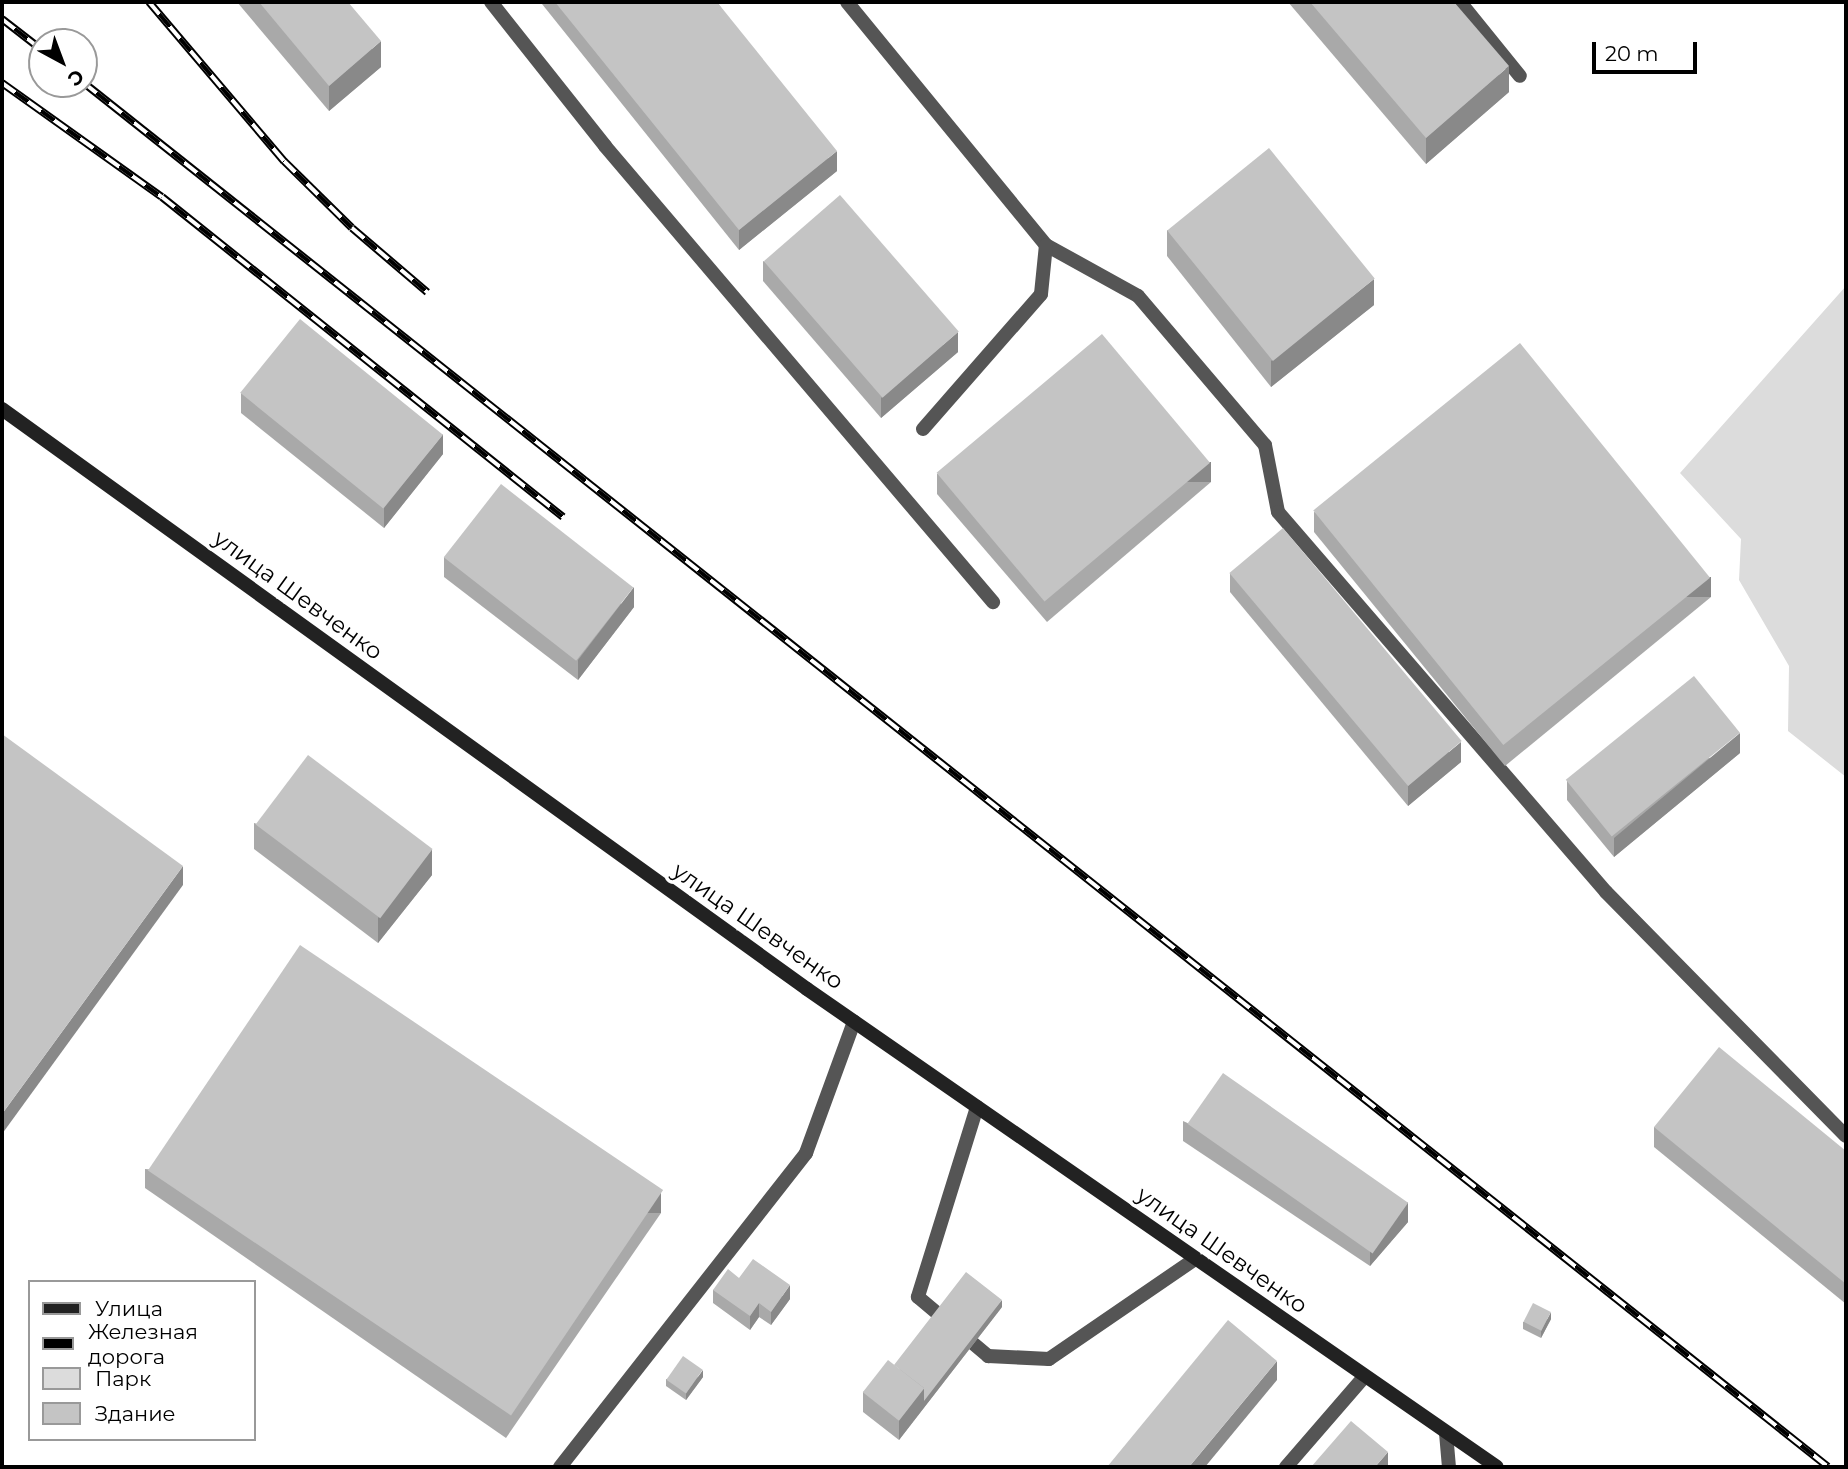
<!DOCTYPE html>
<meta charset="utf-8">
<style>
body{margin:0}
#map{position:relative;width:1848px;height:1469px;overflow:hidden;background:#fff;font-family:Montserrat,sans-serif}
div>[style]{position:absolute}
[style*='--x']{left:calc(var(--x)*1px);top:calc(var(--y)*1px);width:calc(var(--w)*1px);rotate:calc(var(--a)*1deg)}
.green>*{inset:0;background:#dcdcdc}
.lane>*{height:14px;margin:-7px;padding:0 7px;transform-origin:7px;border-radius:7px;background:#555}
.secondary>*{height:14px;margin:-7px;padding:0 7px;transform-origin:7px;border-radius:7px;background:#222}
.rail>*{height:8px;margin-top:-4px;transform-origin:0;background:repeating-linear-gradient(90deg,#fff 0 16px,#000 0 32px);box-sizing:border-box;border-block:2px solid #000}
.wall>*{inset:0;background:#a9a9a9}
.shaded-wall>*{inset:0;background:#898989;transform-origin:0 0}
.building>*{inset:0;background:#c4c4c4;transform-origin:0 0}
span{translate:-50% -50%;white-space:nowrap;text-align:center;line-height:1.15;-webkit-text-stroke:7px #fff;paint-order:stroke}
.street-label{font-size:23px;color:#000}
.frame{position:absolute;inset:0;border:4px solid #000;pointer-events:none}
.legend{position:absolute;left:28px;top:1280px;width:228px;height:161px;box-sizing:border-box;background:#fff;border:2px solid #999;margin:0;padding:9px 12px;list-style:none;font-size:21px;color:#000}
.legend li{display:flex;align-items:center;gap:14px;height:35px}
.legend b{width:35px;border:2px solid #999}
.north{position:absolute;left:28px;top:28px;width:70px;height:70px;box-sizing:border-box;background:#fff;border:2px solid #999;border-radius:50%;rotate:139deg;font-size:19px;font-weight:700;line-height:28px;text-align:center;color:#000}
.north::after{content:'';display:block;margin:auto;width:24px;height:32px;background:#000;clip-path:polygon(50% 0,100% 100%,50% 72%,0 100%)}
.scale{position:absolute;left:1592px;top:42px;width:105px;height:32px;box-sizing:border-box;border:4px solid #000;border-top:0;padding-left:9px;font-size:21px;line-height:24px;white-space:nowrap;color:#000;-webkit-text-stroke:5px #fff;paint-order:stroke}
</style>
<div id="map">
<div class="green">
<i style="clip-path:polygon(1846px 286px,1846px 777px,1788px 731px,1789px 666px,1739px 580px,1741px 539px,1680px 473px)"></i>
</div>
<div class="lane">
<i style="--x:491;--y:2;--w:184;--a:51.6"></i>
<i style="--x:605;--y:146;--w:599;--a:49.61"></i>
<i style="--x:847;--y:2;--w:314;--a:50.7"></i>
<i style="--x:1046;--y:245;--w:105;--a:29"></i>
<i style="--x:1138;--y:296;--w:196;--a:49.6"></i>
<i style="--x:1265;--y:445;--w:68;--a:79"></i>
<i style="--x:1278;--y:512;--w:502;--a:49.2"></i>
<i style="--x:1606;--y:892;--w:342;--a:45.5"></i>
<i style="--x:1460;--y:2;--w:95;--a:51"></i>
<i style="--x:923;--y:429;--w:179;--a:-48.8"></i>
<i style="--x:1041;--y:294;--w:49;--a:-84.2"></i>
<i style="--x:977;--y:1107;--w:199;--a:107.3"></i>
<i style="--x:918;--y:1297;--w:92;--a:40.1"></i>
<i style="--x:988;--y:1356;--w:61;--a:2.8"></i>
<i style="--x:1049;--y:1359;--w:177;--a:-34.4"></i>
<i style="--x:1446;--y:1433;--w:34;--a:85"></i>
<i style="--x:560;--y:1467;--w:399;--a:-51.9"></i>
<i style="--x:806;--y:1153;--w:140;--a:-69.9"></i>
<i style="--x:1286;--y:1467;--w:119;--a:-49.1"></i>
</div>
<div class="secondary">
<i style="--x:2;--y:409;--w:992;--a:35.77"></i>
<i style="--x:807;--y:989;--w:839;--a:34.71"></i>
</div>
<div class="rail">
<i style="--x:149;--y:2;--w:209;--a:49.7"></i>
<i style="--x:284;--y:161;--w:95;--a:44.6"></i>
<i style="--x:352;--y:228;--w:99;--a:40.5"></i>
<i style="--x:2;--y:19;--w:51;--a:37.8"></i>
<i style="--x:2;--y:83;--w:196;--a:35.5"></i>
<i style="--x:162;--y:197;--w:513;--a:38.59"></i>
<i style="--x:84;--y:83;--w:2226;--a:38.43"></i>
</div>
<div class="wall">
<i style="clip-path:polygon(237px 2px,348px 2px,381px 67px,329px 111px)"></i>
<i style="clip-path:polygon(542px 2px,717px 2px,837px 171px,739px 250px,542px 4px)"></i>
<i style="clip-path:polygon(1288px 2px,1454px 2px,1509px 92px,1426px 164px)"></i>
<i style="clip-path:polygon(1167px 230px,1374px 305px,1271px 387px,1167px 256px)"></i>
<i style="clip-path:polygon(763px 261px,958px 352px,881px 418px,763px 281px)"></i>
<i style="clip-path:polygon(241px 393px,443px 454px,384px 528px,241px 413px)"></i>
<i style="clip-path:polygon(937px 474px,1211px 482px,1047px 622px,937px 494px)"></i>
<i style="clip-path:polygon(1314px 512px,1711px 597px,1505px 766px,1314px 532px)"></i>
<i style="clip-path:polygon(444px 557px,634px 607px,578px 680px,444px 577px)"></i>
<i style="clip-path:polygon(1230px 573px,1461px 762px,1408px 806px,1230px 592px)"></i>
<i style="clip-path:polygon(1740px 753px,1614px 857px,1567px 800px,1567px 781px)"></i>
<i style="clip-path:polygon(254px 823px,432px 875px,378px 943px,254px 849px)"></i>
<i style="clip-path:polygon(1183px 1121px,1408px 1222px,1370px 1266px,1183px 1141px)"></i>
<i style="clip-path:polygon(1654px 1127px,1846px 1151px,1846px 1304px,1654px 1147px)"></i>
<i style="clip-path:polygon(145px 1169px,661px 1213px,506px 1438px,145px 1188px)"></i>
<i style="clip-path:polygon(739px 1278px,790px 1299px,771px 1325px,759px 1317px,750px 1330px,713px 1303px,713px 1290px)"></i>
<i style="clip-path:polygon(1002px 1307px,899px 1440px,863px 1412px,863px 1392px)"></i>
<i style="clip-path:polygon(1551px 1319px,1541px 1338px,1523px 1329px,1523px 1322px)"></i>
<i style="clip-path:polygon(703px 1377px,686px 1400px,666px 1386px,666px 1379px)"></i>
</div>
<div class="shaded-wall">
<i style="clip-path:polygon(381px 41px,381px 67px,329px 111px,329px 86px)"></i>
<i style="clip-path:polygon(1509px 66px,1509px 92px,1426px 164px,1426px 138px)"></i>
<i style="clip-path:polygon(837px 151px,837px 171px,739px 250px,739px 230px)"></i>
<i style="clip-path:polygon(1374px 279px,1374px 305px,1271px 387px,1271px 361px)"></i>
<i style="clip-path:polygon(958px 332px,958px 352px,881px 418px,881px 398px)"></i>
<i style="clip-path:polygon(443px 434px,443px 454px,384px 528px,384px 508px)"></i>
<i style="left:1211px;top:462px;width:20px;height:216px;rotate:90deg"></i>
<i style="left:1711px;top:577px;width:20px;height:266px;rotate:90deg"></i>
<i style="clip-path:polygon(634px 587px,634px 607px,578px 680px,578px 660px)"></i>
<i style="clip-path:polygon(1740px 733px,1740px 753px,1614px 857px,1614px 838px)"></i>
<i style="clip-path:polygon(1461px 742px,1461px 762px,1408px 806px,1408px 786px)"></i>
<i style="clip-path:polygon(432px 849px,432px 875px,378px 943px,378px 918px)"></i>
<i style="clip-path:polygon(183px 866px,183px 885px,2px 1134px,2px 1114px)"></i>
<i style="left:661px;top:1193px;width:20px;height:273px;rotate:90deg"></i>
<i style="clip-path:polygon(1408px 1202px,1408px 1222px,1370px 1266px,1370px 1246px)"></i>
<i style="clip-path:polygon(790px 1285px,790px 1299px,771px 1325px,771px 1312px)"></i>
<i style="clip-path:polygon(1002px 1300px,1002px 1307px,899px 1440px,899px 1420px,924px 1388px)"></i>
<i style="clip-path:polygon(759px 1303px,759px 1317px,750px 1330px,750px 1316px)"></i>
<i style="clip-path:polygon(1551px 1312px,1551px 1319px,1541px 1338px,1541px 1331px)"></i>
<i style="clip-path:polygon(1277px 1361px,1277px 1380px,1205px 1467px,1189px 1467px)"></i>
<i style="clip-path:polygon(703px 1370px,703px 1377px,686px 1400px,686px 1393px)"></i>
<i style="clip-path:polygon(1388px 1452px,1388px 1467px,1375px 1467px)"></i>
</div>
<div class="building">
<i style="clip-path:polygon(259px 2px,348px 2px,381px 41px,329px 86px)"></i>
<i style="clip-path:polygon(555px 2px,717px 2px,837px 151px,739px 230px)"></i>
<i style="clip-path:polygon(1310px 2px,1454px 2px,1509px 66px,1426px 138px)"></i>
<i style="left:1269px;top:148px;width:168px;height:131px;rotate:51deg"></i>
<i style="left:840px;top:195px;width:181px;height:101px;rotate:49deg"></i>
<i style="left:300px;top:319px;width:184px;height:95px;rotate:39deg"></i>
<i style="left:1102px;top:334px;width:168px;height:216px;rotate:50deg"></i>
<i style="left:1520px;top:343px;width:302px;height:266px;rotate:51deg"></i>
<i style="left:501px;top:484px;width:168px;height:93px;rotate:38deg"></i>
<i style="left:1283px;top:528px;width:278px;height:70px;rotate:50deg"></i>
<i style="left:1694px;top:676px;width:73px;height:165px;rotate:51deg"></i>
<i style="clip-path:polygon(2px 734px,183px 866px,2px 1114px)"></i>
<i style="left:308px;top:755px;width:156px;height:87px;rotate:37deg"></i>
<i style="left:300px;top:945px;width:438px;height:272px;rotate:34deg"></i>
<i style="clip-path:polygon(1719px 1047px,1846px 1151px,1846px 1284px,1654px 1127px)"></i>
<i style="left:1223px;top:1073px;width:226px;height:62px;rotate:35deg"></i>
<i style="clip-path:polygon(753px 1259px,790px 1285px,771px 1312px,759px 1303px,750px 1316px,713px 1290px,728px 1269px,739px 1278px)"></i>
<i style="clip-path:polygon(966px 1272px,1002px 1300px,924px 1401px,924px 1388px,894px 1365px)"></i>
<i style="left:1533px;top:1303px;width:20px;height:21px;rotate:27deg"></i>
<i style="clip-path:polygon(1228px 1320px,1277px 1361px,1189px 1467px,1107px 1467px)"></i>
<i style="left:683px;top:1356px;width:24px;height:29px;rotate:35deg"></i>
<i style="left:888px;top:1360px;width:46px;height:41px;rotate:38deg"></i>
<i style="clip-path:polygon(1351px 1421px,1388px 1452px,1375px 1467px,1311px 1467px)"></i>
</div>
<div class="street-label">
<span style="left:298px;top:595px;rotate:36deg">улица Шевченко</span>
<span style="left:758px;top:926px;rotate:35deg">улица Шевченко</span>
<span style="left:1222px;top:1250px;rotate:35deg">улица Шевченко</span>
</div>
<div class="frame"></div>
<ul class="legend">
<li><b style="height:9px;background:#222"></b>Улица</li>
<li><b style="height:9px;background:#000"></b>Железная дорога</li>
<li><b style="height:19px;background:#dcdcdc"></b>Парк</li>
<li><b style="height:19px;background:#c4c4c4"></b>Здание</li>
</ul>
<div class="north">С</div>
<div class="scale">20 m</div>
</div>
